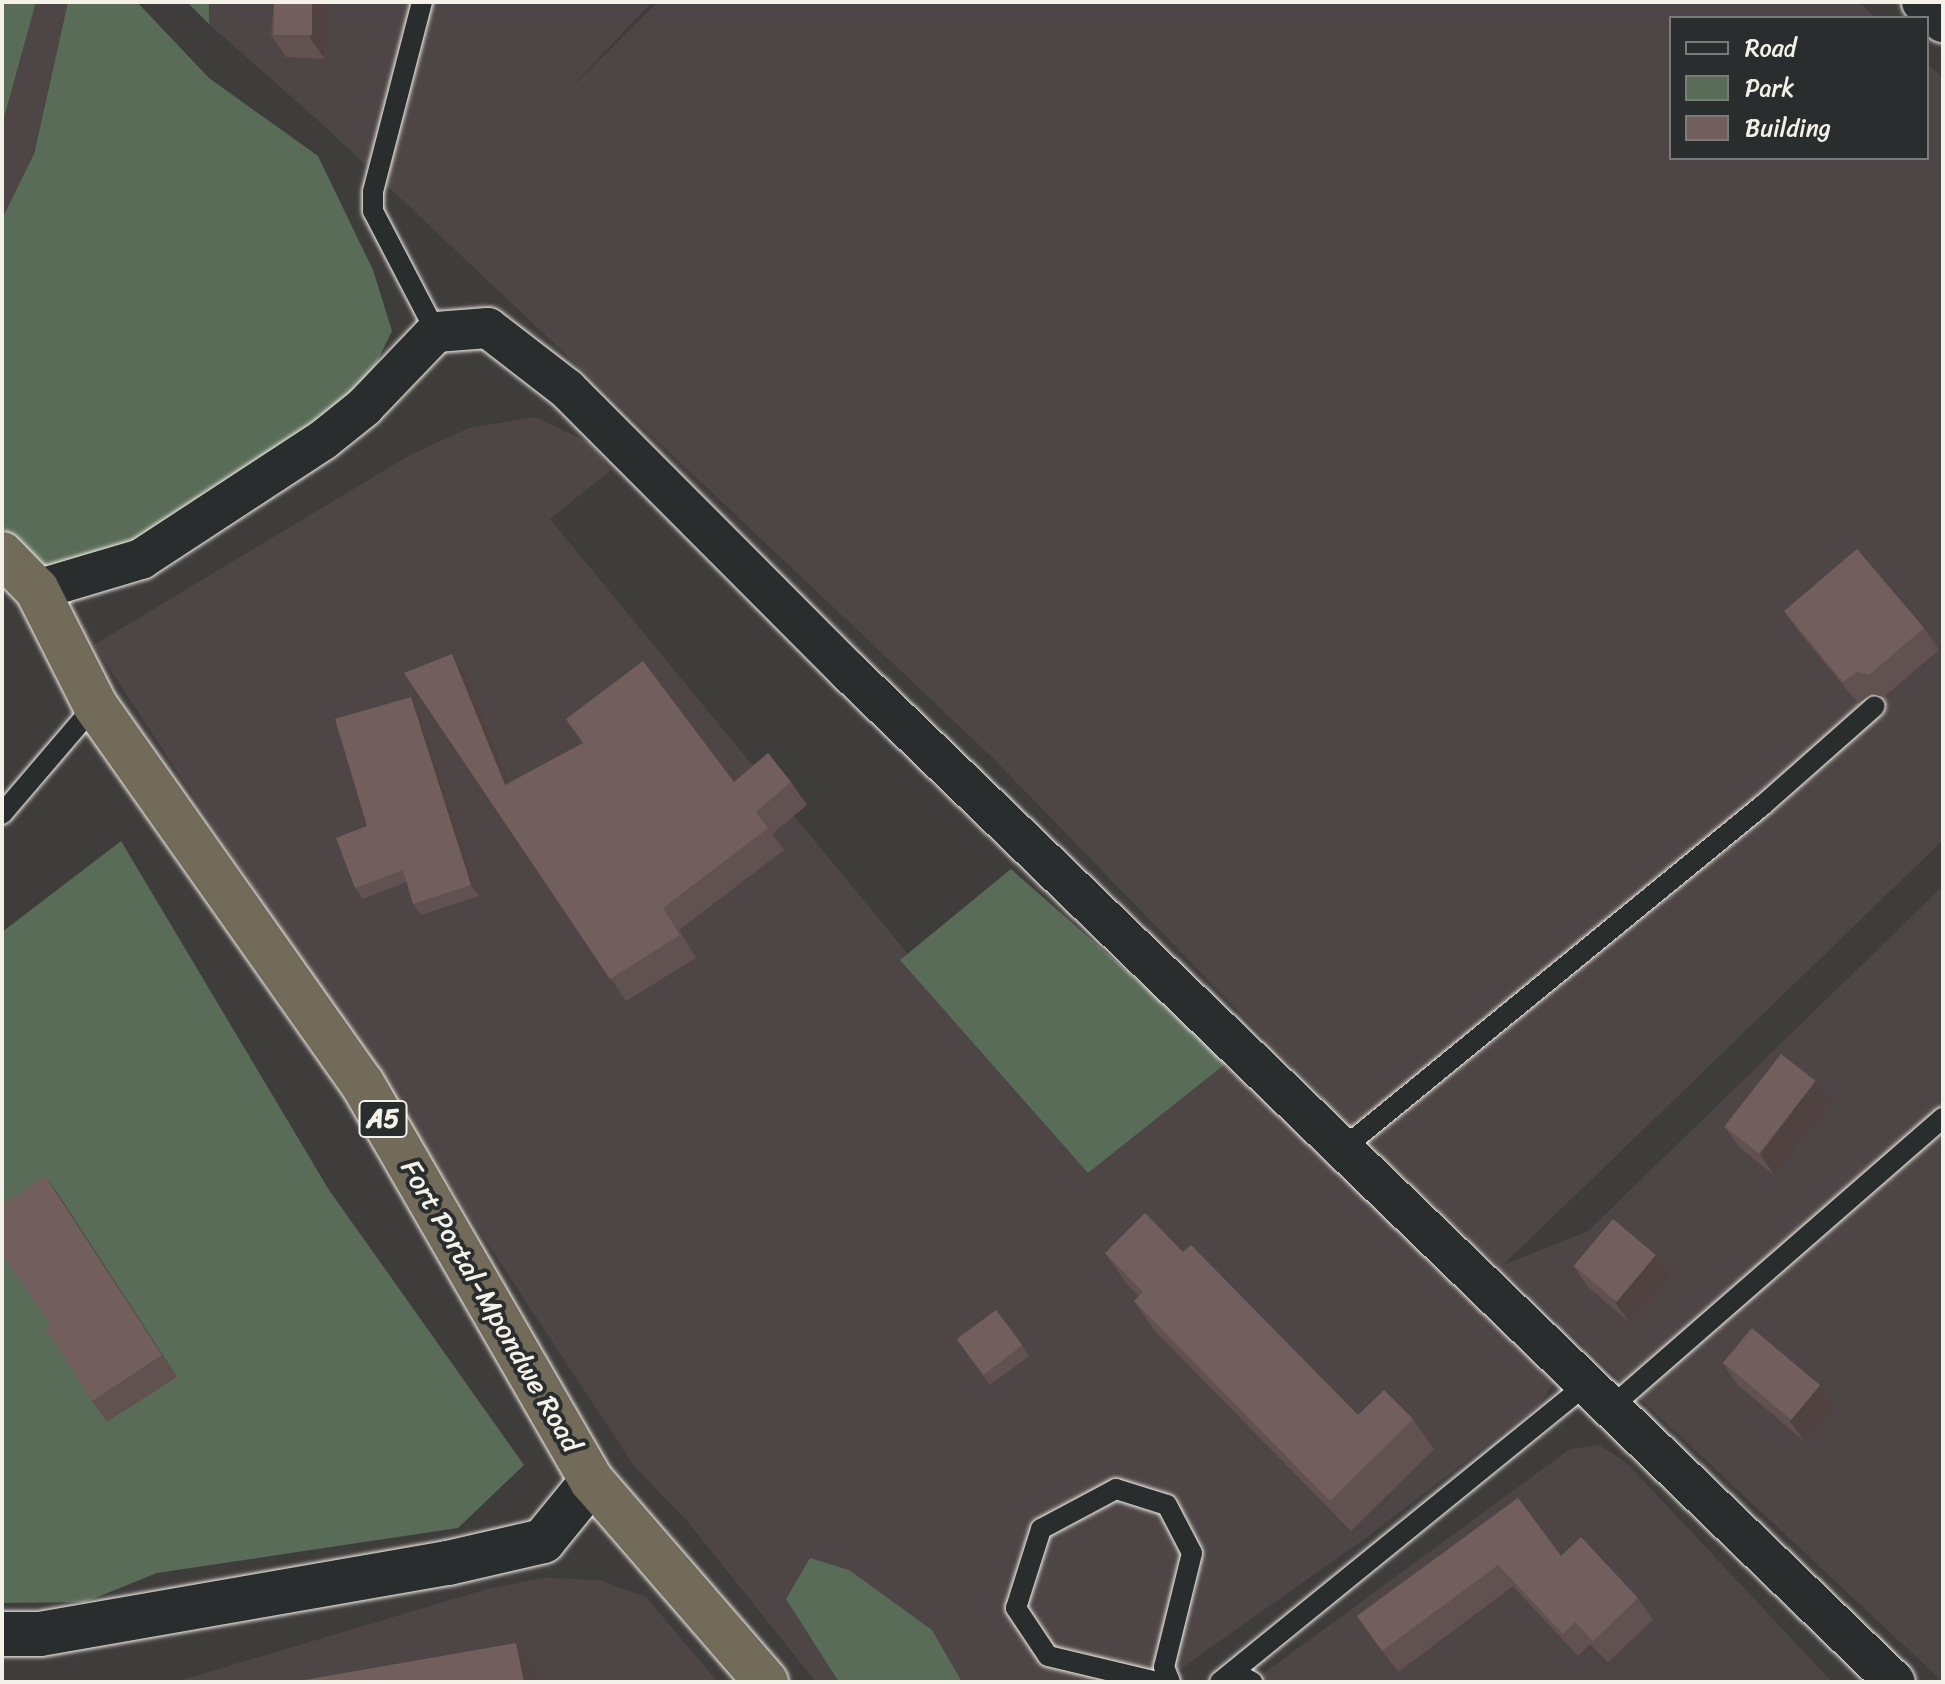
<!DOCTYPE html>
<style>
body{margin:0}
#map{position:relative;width:1945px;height:1684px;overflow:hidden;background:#3f3c3c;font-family:Sriracha,sans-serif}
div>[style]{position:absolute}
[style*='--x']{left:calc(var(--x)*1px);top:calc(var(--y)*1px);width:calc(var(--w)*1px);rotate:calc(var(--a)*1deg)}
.built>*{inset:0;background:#4e4646}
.green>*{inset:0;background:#596c57}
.roads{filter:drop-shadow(0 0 2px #f4f1e8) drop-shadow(0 0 2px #f4f1e8)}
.service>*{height:20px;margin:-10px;padding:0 10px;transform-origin:10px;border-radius:10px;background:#2a2d2e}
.minor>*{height:40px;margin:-20px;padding:0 20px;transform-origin:20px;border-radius:20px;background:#2a2d2e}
.tertiary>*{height:44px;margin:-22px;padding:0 22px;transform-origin:22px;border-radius:22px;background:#2a2d2e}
.trunk>*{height:44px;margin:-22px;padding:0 22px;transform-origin:22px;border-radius:22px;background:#726b5a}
.wall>*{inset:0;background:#615150;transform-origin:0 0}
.shaded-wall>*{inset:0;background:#4f4241}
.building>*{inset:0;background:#715e5d;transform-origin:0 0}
span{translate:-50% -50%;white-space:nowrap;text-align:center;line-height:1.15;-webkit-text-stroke:8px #2a2d2e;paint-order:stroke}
.shield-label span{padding:2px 6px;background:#2a2d2e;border:2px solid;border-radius:6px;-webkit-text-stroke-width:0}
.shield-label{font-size:26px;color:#f4f1e8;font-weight:700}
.street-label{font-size:28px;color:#f4f1e8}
.frame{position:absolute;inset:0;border:4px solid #f4f1e8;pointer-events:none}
.legend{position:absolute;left:1669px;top:16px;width:260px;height:144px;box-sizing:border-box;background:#2a2d2e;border:2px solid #7b7b78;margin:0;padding:10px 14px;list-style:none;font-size:24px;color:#f4f1e8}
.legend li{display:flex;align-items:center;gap:16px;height:40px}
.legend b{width:40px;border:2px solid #7b7b78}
</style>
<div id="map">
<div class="built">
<i style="clip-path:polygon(36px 2px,68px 2px,31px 165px,2px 223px,2px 125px)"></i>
<i style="clip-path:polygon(209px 2px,652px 2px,561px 98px,658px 2px,1859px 2px,1876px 18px,1671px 18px,1671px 158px,1927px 158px,1927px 64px,1943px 78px,1943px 840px,1503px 1265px,1588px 1231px,1943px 886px,1943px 1682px,1356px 1133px,994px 759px,322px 124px,209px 24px)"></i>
<i style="clip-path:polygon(535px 417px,590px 443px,611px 470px,550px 519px,1088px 1173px,1229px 1061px,1558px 1377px,1539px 1405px,1370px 1535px,1162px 1682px,816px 1682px,688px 1522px,634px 1466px,94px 645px,410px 455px,469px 428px)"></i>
<i style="clip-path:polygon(1599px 1445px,1626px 1462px,1832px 1682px,1252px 1682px,1570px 1449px)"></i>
<i style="clip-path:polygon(543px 1578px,599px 1580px,646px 1597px,718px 1682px,175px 1682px,487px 1589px)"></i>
</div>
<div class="green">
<i style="clip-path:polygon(2px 2px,36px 2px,2px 125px)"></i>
<i style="clip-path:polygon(68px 2px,137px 2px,209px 78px,318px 156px,373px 270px,392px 331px,349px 419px,123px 573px,44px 586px,2px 525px,2px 219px,34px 154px)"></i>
<i style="clip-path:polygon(187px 2px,209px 2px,209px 24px)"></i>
<i style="clip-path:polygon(121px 841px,329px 1190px,524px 1465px,458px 1528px,157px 1573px,85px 1602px,2px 1603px,2px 932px)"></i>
<i style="clip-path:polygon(1011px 869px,1229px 1061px,1088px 1173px,900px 960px)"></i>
<i style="clip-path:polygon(810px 1558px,849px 1570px,932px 1630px,962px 1682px,839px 1682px,786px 1599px)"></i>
</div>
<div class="roads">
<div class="service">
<i style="--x:422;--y:2;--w:196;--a:104.5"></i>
<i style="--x:373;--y:192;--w:19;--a:90"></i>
<i style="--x:373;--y:211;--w:136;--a:62.5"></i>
<i style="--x:2;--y:814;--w:143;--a:-49.5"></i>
<i style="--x:1341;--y:1150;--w:545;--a:-39.27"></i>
<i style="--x:1763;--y:805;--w:149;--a:-41.5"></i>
<i style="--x:1609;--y:1409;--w:443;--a:-41.1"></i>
<i style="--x:1234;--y:1672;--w:21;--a:29"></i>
<i style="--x:1157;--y:1682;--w:112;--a:-166.6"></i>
<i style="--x:1048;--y:1656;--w:58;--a:-123.7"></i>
<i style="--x:1016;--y:1608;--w:83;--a:-72.4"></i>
<i style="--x:1041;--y:1529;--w:85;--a:-28.1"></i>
<i style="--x:1116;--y:1489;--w:53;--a:17.4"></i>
<i style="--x:1167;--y:1505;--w:54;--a:62.5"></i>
<i style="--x:1192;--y:1553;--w:117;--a:103.8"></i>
<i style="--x:1164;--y:1667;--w:16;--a:68"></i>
<i style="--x:1220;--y:1682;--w:469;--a:-39.1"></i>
</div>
<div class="minor">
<i style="--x:1922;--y:2;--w:29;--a:44"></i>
<i style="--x:37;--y:590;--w:109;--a:-16.6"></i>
<i style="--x:141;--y:559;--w:217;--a:-33.2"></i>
<i style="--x:323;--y:440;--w:53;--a:-38.8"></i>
<i style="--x:364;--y:407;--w:104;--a:-46.2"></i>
<i style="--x:436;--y:332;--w:52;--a:-4.4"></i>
<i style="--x:488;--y:328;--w:100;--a:37.7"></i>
<i style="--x:567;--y:389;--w:398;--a:45.1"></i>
<i style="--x:848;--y:671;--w:1455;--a:44"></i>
</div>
<div class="tertiary">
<i style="--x:2;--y:1634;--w:38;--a:0"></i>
<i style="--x:40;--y:1634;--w:414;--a:-9.9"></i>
<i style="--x:448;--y:1563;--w:98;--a:-13"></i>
<i style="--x:543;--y:1541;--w:77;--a:-50.8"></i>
</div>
<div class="trunk">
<i style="--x:2;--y:554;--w:50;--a:45.8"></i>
<i style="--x:37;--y:590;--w:129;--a:63.2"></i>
<i style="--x:95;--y:705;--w:463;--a:54.8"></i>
<i style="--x:362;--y:1083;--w:460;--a:60"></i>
<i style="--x:592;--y:1481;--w:266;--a:49.1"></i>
</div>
</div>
<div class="wall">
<i style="clip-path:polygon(274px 2px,329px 2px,325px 59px,286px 57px,271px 35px)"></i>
<i style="clip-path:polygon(1784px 611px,1924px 628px,1939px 650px,1884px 697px,1872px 694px,1858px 703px,1799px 632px)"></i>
<i style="clip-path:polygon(404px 673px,468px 677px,511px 782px,583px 743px,566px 719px,734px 782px,791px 782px,807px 805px,772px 834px,784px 850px,679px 930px,696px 958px,626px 1001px)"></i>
<i style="clip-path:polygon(418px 708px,479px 896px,421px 915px,413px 904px,407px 882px,363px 899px,355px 888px,367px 826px)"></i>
<i style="clip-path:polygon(1831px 1103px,1775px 1176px,1740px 1148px,1724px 1126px)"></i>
<i style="clip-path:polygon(45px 1176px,177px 1377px,107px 1422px,92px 1401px,50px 1324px)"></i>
<i style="clip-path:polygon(1183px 1252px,1358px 1415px,1413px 1419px,1434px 1449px,1351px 1531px,1155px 1331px,1134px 1301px,1139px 1296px,1126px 1283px,1105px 1253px)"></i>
<i style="clip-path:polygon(1573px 1265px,1671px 1276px,1630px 1323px,1588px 1287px)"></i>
<i style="left:996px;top:1310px;width:57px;height:49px;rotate:54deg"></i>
<i style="clip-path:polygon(1722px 1362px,1835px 1407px,1805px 1442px,1737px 1384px)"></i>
<i style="clip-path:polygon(1518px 1498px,1561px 1556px,1638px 1598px,1653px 1620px,1608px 1662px,1590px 1644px,1578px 1656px,1513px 1586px,1398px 1672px,1357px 1616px)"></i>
</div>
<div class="shaded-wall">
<i style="clip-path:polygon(312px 2px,329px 2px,325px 59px,310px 38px)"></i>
<i style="clip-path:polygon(452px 654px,468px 677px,521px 808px,505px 785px)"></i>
<i style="clip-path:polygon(411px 697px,418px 708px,479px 896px,471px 885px)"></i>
<i style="clip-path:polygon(1816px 1081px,1831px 1103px,1775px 1176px,1760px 1154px)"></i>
<i style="clip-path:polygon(45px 1176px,60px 1197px,177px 1377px,162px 1355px)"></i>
<i style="clip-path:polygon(1656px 1255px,1671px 1276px,1630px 1323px,1615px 1302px)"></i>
<i style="clip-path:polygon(1820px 1386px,1835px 1407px,1805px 1442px,1790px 1421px)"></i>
<i style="clip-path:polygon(516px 1643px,538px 1675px,540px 1682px,524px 1682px)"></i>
</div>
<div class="building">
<i style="left:274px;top:2px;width:38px;height:33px"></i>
<i style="clip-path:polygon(1857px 549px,1924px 628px,1869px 675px,1857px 672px,1843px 682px,1784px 611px)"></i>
<i style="clip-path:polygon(452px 654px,505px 785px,583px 743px,566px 719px,643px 661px,734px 782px,768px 753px,791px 782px,756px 812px,768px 828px,663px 908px,680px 935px,610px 979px,404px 673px)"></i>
<i style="clip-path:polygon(411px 697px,471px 885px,413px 904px,403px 870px,355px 888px,336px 838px,367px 826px,335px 719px)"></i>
<i style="left:1781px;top:1054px;width:44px;height:92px;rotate:38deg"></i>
<i style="clip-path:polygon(45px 1176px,162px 1355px,92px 1401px,46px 1329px,50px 1324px,2px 1254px,2px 1205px)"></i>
<i style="clip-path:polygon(1145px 1213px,1183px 1252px,1191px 1245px,1358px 1415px,1384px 1390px,1413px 1419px,1330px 1501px,1134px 1301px,1143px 1292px,1105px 1253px)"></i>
<i style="left:1613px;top:1219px;width:56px;height:61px;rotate:40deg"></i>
<i style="left:996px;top:1310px;width:44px;height:49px;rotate:53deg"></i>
<i style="left:1752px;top:1328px;width:89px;height:45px;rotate:40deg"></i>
<i style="clip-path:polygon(1518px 1498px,1561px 1556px,1581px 1537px,1638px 1598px,1593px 1641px,1575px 1622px,1563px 1634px,1498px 1565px,1382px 1651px,1357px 1616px)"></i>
<i style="clip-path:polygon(516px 1643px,524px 1682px,293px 1682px)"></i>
</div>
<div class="shield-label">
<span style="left:383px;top:1119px">A5</span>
</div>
<div class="street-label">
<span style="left:491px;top:1306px;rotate:60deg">Fort Portal-Mpondwe Road</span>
</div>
<div class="frame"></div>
<ul class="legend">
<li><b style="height:10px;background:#2a2d2e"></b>Road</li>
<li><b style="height:22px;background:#596c57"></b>Park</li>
<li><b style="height:22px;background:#715e5d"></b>Building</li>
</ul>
</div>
